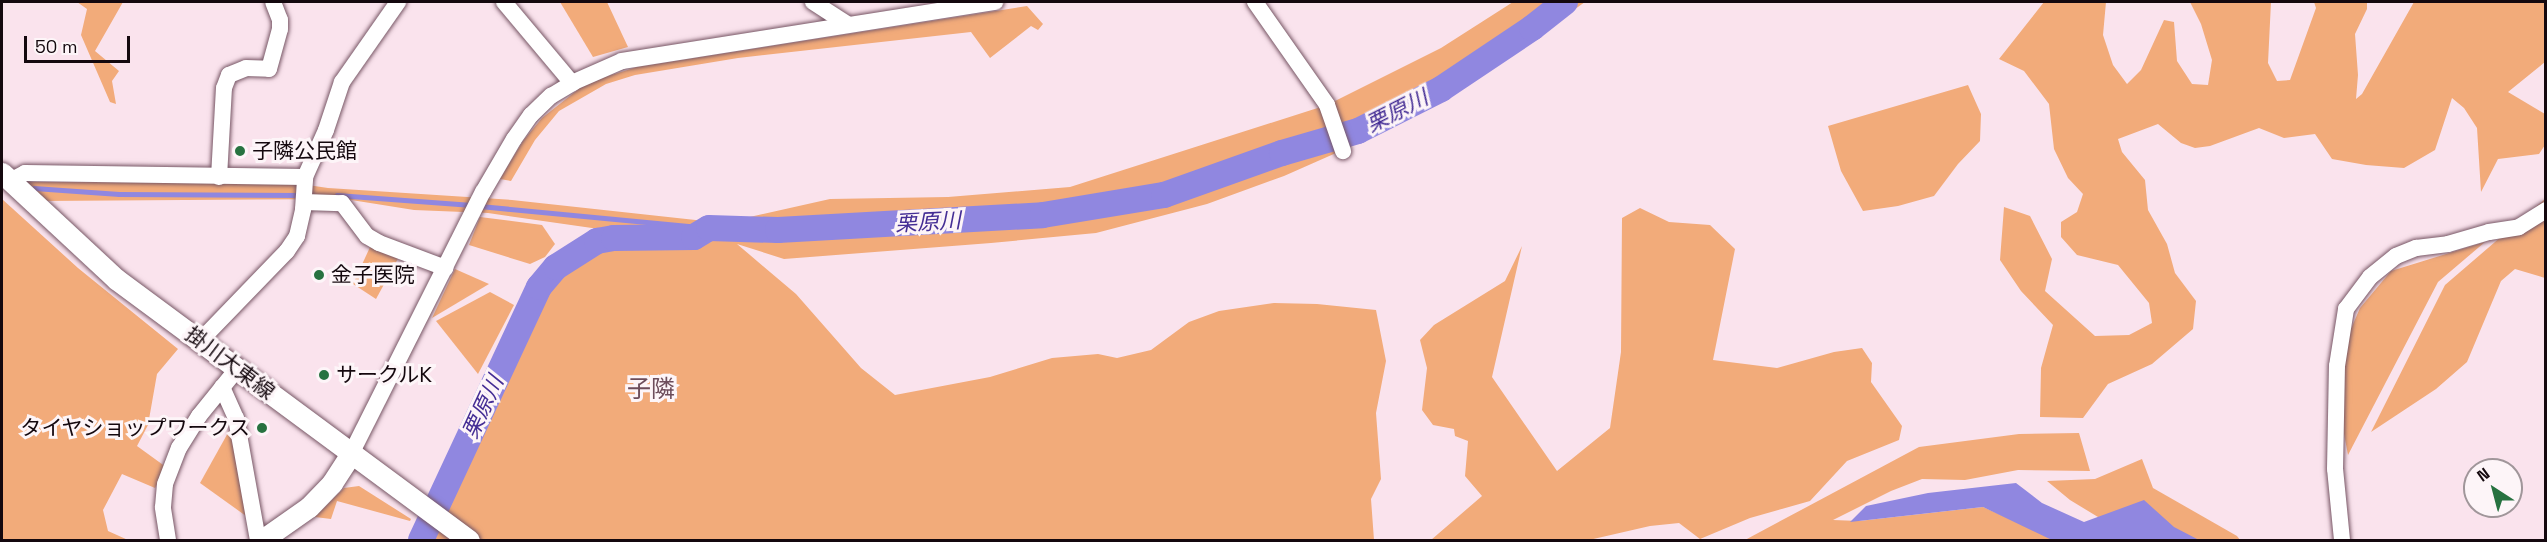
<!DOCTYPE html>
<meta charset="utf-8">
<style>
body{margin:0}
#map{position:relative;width:2547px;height:542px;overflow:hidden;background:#fae3ed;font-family:"Space Grotesk","Noto Sans JP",sans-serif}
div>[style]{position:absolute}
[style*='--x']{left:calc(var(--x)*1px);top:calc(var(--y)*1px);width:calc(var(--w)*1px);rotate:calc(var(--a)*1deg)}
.green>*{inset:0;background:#f2ab7a}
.water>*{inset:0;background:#9087e0}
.stream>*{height:4.5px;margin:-2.25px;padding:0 2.25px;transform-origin:2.25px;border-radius:2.25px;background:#9087e0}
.river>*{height:26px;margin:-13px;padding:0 13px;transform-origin:13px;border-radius:13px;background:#9087e0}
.roads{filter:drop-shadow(0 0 2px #775665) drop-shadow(0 0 2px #775665)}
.minor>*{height:16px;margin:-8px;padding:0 8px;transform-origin:8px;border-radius:8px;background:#fff}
.major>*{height:21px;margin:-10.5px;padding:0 10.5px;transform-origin:10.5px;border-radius:10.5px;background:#fff}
.dots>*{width:16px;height:16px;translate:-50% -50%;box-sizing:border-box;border:3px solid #fdf5f8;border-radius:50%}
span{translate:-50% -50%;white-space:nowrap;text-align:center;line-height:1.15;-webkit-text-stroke:6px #fdf5f8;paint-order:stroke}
.poi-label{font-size:21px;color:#14080e}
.left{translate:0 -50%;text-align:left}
.right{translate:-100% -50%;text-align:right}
.street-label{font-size:21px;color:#14080e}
.water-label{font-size:22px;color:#452e95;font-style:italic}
.quarter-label{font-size:24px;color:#6d4d5b}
.frame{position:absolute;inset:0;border:3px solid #14080e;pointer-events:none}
.north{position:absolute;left:2463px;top:458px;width:60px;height:60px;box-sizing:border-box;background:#fdf5f8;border:2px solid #a0969a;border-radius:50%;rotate:324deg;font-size:16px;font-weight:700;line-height:24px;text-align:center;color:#14080e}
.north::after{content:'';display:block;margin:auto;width:21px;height:27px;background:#277240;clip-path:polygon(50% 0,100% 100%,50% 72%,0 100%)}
.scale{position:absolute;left:24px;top:36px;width:106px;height:27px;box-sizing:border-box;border:3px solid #14080e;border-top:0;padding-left:8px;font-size:18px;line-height:21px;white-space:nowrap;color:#14080e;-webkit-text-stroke:4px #fdf5f8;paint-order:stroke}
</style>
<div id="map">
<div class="green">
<i style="clip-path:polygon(77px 2px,123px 2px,95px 51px,119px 71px,112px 81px,116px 104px,110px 102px,81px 35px,87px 9px)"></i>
<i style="clip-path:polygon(560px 2px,607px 2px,628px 47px,593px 57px)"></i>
<i style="clip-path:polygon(1513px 2px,1585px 2px,1493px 67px,1425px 110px,1379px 134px,1284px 176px,1207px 204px,1096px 233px,991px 243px,784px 259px,737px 244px,796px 294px,861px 368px,895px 395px,990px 377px,1052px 358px,1098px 354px,1117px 358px,1151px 350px,1189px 322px,1219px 311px,1274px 303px,1317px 304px,1376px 310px,1386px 361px,1376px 413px,1381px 479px,1371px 499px,1374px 540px,429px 540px,452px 479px,505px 386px,523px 337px,561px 268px,599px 246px,713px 242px,664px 239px,627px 229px,592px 228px,488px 213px,414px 210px,345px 199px,42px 201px,26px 182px,294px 183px,328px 188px,512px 200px,723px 223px,830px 199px,948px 197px,1070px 187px,1327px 105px,1441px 48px)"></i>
<i style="clip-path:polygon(2044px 2px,2106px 2px,2103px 35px,2113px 65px,2127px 84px,2141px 70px,2164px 20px,2174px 22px,2177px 61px,2192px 84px,2208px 85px,2212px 60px,2201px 24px,2190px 2px,2271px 2px,2268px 63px,2277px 81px,2290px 80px,2316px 8px,2314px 2px,2367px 2px,2367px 9px,2355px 34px,2358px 75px,2356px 99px,2362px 94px,2414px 2px,2545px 2px,2545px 62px,2508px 92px,2545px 114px,2545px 145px,2539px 154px,2498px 159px,2481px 192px,2477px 128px,2464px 108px,2452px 98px,2435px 150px,2404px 168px,2366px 165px,2332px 159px,2315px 134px,2284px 138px,2259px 128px,2210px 146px,2195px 148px,2181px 143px,2158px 124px,2118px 139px,2122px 152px,2145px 180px,2148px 210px,2167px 244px,2175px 273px,2196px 301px,2193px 329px,2152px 364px,2108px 384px,2083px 418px,2040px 417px,2041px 368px,2053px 325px,2021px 291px,2000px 260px,2004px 207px,2030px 216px,2052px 259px,2045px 291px,2095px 336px,2129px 335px,2152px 323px,2149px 303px,2118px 265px,2077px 255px,2061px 237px,2061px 222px,2077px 212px,2083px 194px,2068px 178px,2054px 149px,2049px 104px,2024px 71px,1999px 59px)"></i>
<i style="clip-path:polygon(1027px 6px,1043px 24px,1038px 30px,1031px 26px,990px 58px,971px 32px,738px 58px,635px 75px,606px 84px,559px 111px,535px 140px,511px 181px,500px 179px,523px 141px,542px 118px,580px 88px,605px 77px,637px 67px)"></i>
<i style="clip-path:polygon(1968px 85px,1981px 114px,1980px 141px,1958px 164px,1934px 196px,1898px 206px,1863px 211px,1841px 171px,1828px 126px)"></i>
<i style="clip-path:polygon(2px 199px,78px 268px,178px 349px,157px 374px,148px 425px,137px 446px,166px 467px,155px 488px,122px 474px,103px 510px,108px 531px,128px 540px,2px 540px)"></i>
<i style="clip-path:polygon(2545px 199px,2545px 278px,2515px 269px,2501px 281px,2467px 362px,2436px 389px,2371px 432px,2445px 285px)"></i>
<i style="clip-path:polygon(1640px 208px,1669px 222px,1710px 225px,1735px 249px,1713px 360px,1777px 368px,1834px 352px,1862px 348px,1872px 363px,1871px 382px,1902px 426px,1899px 440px,1847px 461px,1810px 501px,1750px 518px,1700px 539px,1679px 523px,1650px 526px,1589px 540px,1431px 540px,1482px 496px,1465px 476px,1468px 441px,1455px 436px,1454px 429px,1433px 425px,1422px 410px,1427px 368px,1420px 340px,1434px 325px,1505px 281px,1522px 246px,1492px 377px,1557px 471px,1610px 428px,1621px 352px,1622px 218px)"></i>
<i style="clip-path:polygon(480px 217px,542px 225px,555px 244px,545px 257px,530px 264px,469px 245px)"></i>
<i style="clip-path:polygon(2485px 242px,2438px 282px,2348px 455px,2341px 418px,2347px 338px,2360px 308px,2391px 271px)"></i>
<i style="clip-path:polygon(371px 245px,400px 255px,376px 299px,353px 284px)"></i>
<i style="clip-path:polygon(455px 269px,489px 284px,432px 318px)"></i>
<i style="clip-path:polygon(490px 292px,514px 305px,478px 374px,436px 321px)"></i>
<i style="clip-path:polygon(229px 431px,235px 452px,246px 516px,200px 483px)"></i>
<i style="clip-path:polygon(2079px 433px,2090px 471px,2018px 470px,1965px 480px,1922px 479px,1891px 491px,1833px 520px,1859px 521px,1983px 507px,2058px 540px,1745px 540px,1919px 447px,2019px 434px)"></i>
<i style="clip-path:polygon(2142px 459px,2153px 488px,2237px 536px,2240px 540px,2100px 540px,2098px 517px,2070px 500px,2047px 481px,2095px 479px)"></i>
<i style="clip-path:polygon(359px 486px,411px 519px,410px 521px,337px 501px,331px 519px,315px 517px,344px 488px)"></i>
</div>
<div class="water">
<i style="clip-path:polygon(2016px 483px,2042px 503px,2084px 522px,2144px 500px,2174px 527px,2199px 540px,2052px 540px,1983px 507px,1850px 522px,1866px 506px,1928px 493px)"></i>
</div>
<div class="stream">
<i style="--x:34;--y:188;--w:85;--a:4"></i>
<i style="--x:119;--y:194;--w:182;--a:0.3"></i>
<i style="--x:337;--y:195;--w:135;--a:4.2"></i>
<i style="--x:480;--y:206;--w:230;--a:5.5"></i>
</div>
<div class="river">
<i style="--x:421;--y:540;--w:279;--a:-65"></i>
<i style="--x:539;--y:287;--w:26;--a:-50"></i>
<i style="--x:556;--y:267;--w:49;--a:-32.4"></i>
<i style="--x:597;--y:241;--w:17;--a:-10"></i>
<i style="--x:614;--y:238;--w:80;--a:-0.7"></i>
<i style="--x:694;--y:237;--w:17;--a:-31"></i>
<i style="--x:709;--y:228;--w:69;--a:1.7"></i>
<i style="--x:778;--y:230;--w:265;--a:-3.2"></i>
<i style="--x:1043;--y:215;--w:123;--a:-9.4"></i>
<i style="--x:1164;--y:195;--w:125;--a:-19.6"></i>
<i style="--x:1282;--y:153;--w:79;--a:-16.1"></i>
<i style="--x:1358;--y:131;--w:93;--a:-26.8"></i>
<i style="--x:1441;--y:89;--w:110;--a:-33.8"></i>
<i style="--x:1532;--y:28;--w:42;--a:-38.2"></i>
</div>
<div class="roads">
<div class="minor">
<i style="--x:504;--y:2;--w:106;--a:50"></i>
<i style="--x:813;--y:2;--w:40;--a:32.9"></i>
<i style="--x:1255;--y:2;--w:126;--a:55"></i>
<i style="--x:1327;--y:105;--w:49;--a:70.8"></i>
<i style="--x:219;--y:177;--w:89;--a:-86.8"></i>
<i style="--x:224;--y:88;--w:14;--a:-69"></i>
<i style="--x:229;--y:75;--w:18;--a:-22"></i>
<i style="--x:246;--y:68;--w:23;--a:2"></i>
<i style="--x:269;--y:69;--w:41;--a:-74.6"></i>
<i style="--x:280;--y:29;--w:9;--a:-90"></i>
<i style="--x:280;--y:20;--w:19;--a:-111"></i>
<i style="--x:10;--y:181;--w:17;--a:-28"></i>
<i style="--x:25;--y:173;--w:280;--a:0.8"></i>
<i style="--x:304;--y:202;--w:38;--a:2"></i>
<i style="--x:342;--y:203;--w:41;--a:52.9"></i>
<i style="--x:367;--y:236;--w:14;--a:30"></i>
<i style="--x:379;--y:243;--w:71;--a:20.7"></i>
<i style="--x:200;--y:341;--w:125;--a:-46"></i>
<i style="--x:287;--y:251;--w:18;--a:-56"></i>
<i style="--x:297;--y:236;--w:28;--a:-77"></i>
<i style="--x:303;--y:209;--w:32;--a:-86"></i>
<i style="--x:305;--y:177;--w:51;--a:-65.9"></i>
<i style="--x:326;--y:130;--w:51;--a:-71.6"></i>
<i style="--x:342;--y:82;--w:98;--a:-55"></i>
<i style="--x:222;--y:387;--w:34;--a:66"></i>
<i style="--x:236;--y:418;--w:124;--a:79.8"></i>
<i style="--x:352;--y:452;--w:291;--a:-63.3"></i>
<i style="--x:483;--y:192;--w:61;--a:-59.7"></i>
<i style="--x:514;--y:139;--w:29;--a:-55"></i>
<i style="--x:531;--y:115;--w:28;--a:-44"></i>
<i style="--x:551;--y:96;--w:27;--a:-31"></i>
<i style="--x:574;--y:82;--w:52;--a:-23.6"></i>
<i style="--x:622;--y:61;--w:378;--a:-9"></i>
<i style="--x:168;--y:540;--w:33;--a:-99"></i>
<i style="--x:163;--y:507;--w:23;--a:-85"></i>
<i style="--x:165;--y:484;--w:39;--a:-69"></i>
<i style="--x:179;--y:448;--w:38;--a:-58"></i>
<i style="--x:199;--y:416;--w:60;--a:-51"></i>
<i style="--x:2342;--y:540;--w:71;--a:-95.6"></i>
<i style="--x:2335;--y:469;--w:103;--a:-88.9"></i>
<i style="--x:2337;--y:366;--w:58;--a:-81"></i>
<i style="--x:2346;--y:309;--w:40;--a:-53"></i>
<i style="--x:2370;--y:277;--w:33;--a:-39"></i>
<i style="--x:2396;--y:256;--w:22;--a:-22"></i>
<i style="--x:2416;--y:248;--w:32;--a:-7"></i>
<i style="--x:2448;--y:244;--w:43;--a:-16.3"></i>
<i style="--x:2489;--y:232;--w:30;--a:-9"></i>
<i style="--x:2519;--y:227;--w:32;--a:-32"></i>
</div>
<div class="major">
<i style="--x:2;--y:173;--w:156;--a:42.9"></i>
<i style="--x:116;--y:279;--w:439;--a:36.5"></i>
<i style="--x:262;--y:540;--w:57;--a:-35.1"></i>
<i style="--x:309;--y:507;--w:33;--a:-46"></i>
<i style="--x:332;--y:483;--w:37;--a:-57"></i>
</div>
</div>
<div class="dots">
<i style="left:240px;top:151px;background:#277240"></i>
<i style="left:319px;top:275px;background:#277240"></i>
<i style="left:324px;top:375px;background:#277240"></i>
<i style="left:262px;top:428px;background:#277240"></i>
</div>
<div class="poi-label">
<span class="left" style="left:252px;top:151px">子隣公民館</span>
<span class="left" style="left:331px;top:275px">金子医院</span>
<span class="left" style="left:336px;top:375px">サークルK</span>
<span class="right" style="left:250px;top:428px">タイヤショップワークス</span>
</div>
<div class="street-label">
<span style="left:230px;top:363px;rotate:37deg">掛川大東線</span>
</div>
<div class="water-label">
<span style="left:1397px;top:111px;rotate:-27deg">栗原川</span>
<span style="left:928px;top:222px;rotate:-3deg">栗原川</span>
<span style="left:483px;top:407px;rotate:-65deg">栗原川</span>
</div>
<div class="quarter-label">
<span style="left:651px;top:389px">子隣</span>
</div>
<div class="frame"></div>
<div class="north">N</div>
<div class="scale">50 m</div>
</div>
